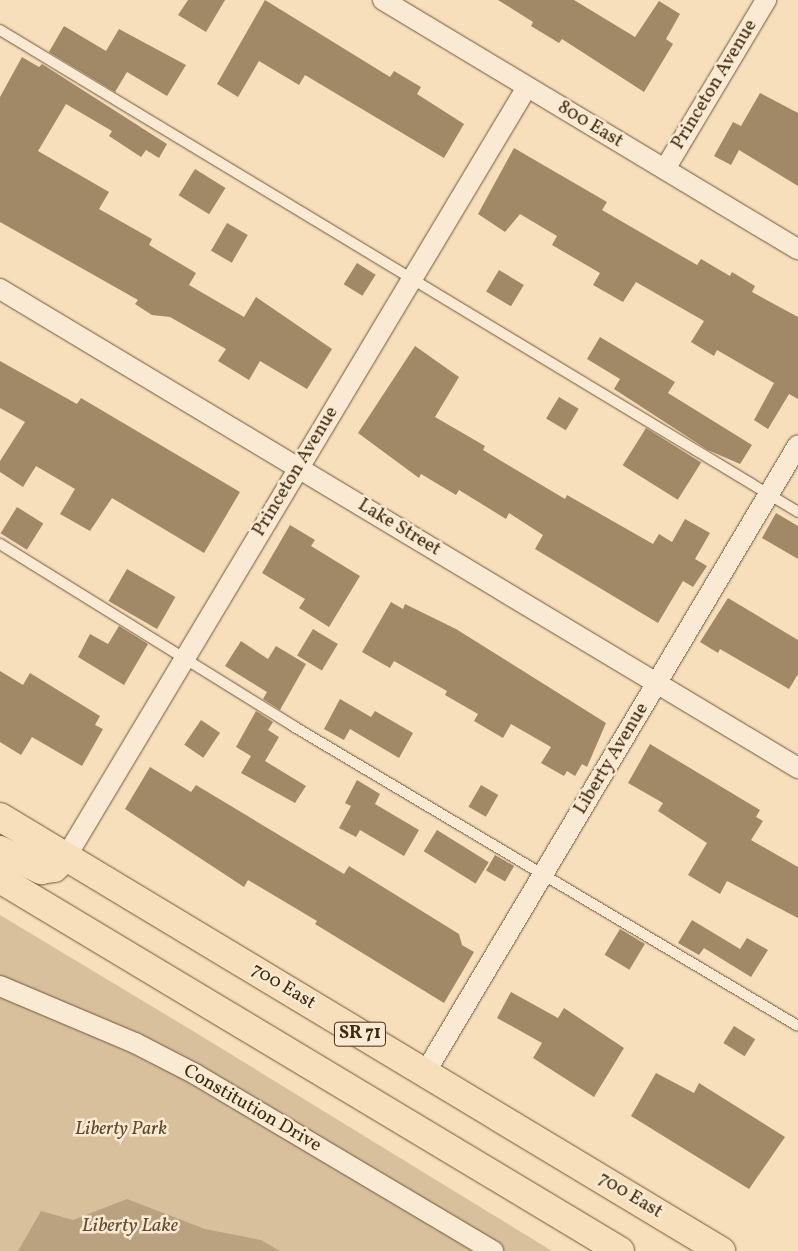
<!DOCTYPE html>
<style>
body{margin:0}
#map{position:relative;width:798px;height:1251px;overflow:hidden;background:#f8dfbb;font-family:Vollkorn,serif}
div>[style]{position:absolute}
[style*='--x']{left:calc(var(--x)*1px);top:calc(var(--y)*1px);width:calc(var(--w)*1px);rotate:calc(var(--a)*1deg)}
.green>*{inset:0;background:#d9c09d}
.water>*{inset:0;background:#baa180}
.building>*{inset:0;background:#a18867;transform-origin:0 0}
.roads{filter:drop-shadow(0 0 1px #705738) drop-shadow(0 0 1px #705738)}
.lane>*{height:10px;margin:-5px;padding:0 5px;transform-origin:5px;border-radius:5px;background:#faead3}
.street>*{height:20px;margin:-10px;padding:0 10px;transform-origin:10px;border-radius:10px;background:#faead3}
.primary>*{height:28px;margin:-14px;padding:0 14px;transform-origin:14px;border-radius:14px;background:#f8dfbb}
span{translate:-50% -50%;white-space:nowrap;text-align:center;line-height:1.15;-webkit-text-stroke:5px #faead3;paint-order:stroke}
.shield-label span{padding:1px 4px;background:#faead3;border:1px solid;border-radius:4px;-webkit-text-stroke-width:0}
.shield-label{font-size:18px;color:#422a0d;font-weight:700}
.street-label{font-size:19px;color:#422a0d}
.park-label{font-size:19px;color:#60482a;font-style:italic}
.water-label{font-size:20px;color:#664e30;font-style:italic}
</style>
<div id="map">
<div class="green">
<i style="clip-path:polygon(0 915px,193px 1031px,552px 1251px,0 1251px)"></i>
</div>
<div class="water">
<i style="clip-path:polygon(127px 1199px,205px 1229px,261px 1240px,280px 1251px,18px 1251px,41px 1211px,73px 1220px)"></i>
</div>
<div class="building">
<i style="clip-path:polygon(188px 0,225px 0,206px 32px,178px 15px)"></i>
<i style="clip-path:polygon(265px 0,390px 77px,394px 71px,421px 87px,417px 94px,464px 124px,444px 158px,305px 75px,299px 85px,259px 61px,238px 97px,217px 84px)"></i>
<i style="clip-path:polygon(498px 0,574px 0,635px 37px,659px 1px,680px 14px,666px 39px,673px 44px,644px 92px,562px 39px,559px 43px,531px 26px,533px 22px)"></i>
<i style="clip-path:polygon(64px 26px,106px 51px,119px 29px,186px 65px,167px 96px,127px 72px,115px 92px,49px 52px)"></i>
<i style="clip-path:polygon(22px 57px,39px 67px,42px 64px,167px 144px,159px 158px,146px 150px,141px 157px,109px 136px,112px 131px,66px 104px,38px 151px,109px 192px,99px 209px,152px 239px,149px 245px,196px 273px,189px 285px,244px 317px,256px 297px,332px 349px,307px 389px,260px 361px,249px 380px,218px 361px,226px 349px,170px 317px,152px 315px,135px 304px,138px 300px,0 222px,0 97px)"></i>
<i style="clip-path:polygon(760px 93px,798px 113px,798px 186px,739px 150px,731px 165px,714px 156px,733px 122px,741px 126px)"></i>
<i style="clip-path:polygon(514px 148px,607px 202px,602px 210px,697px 265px,701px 259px,730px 276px,732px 272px,755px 286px,752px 292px,798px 317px,798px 399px,789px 394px,768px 429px,754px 420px,774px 383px,717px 350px,714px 356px,691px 342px,704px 321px,636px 282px,623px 302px,593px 285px,600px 273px,552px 245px,557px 236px,520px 214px,505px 232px,478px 214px)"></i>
<i style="left:195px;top:169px;width:36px;height:31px;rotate:32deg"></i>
<i style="left:227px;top:223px;width:24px;height:32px;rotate:30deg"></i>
<i style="left:357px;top:263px;width:22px;height:25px;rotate:32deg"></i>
<i style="left:499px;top:270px;width:29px;height:25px;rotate:31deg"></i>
<i style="clip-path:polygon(600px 337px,675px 382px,668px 393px,752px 445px,740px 464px,708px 450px,614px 389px,620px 379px,587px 359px)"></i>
<i style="clip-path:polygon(415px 346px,459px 377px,435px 417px,485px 446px,483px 450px,565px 499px,567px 495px,653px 544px,659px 534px,672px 542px,685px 519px,710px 533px,695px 559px,707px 566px,693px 587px,683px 581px,658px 623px,535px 549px,543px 535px,509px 513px,506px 519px,459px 490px,456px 495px,421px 474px,419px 478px,358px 433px)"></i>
<i style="clip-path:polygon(0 361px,77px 404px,81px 398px,240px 492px,204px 553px,112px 498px,90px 531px,60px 514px,75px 489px,36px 466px,23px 487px,0 472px,0 461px,25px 422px,0 408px)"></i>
<i style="left:559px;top:397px;width:23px;height:25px;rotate:31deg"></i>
<i style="left:646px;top:428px;width:65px;height:44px;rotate:32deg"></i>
<i style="left:17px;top:507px;width:31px;height:31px;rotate:32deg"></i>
<i style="clip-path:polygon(776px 513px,798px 526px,798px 559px,762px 538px)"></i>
<i style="clip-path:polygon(290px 525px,315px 540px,311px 546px,360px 576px,329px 627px,299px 608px,305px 599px,262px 573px)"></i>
<i style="left:127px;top:569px;width:56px;height:37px;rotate:30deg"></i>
<i style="clip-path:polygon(728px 598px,798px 640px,798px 674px,789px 689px,720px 649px,718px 653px,700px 642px)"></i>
<i style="clip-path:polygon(391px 602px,403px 609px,405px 604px,456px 629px,606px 723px,587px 767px,582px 764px,575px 776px,567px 771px,564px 776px,541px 763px,551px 747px,511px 724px,503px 738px,474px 721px,478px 714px,445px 695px,447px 691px,394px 661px,390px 668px,362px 652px)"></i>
<i style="clip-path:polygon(119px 626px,148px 644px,124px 685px,78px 657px,90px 634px,108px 644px)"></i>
<i style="left:313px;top:629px;width:29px;height:31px;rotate:31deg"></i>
<i style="clip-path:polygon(241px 641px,268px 659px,276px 646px,306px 664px,280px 710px,263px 699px,267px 692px,225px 666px)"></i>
<i style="clip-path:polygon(0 671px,23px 685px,30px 673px,100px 716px,95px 725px,103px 729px,82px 766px,32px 737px,21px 755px,0 742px)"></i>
<i style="clip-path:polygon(340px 699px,371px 717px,375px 711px,413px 733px,399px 758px,350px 729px,344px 740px,324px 729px)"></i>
<i style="clip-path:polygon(256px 711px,273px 722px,268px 730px,279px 737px,265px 761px,306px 786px,295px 803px,241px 773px,251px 756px,236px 747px)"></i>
<i style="left:201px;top:720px;width:23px;height:30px;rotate:34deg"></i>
<i style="clip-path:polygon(650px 744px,760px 810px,756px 817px,763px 821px,751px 840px,798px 867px,798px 918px,727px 881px,720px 894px,688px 875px,707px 843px,658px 811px,663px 803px,628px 783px)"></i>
<i style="clip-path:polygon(150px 767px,191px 792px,196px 785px,344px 874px,349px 866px,459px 934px,462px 945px,474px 952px,444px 1003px,315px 924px,317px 921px,248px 880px,244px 887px,125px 809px)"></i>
<i style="clip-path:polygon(357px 780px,380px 794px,375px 804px,419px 830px,404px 856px,360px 830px,356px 837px,339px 828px,351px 806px,345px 803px)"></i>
<i style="left:481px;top:785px;width:20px;height:25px;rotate:30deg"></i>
<i style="left:437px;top:830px;width:61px;height:25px;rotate:32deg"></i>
<i style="left:495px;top:855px;width:22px;height:18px;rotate:30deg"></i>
<i style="clip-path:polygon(692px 920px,740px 949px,747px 938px,768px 950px,751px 977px,704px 948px,699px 955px,678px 943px)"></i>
<i style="left:620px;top:929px;width:29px;height:30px;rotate:31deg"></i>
<i style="clip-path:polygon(511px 992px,558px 1018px,564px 1008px,624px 1048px,594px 1097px,533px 1058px,542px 1043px,497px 1018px)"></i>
<i style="left:734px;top:1026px;width:25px;height:20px;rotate:32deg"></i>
<i style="clip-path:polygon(656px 1073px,694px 1093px,699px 1083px,785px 1137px,749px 1189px,631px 1116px)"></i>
</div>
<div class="roads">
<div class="lane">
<i style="--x:0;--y:30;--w:932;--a:31.13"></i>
<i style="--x:0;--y:544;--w:345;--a:31.8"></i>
<i style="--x:293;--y:726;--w:587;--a:30.71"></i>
</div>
<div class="street">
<i style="--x:383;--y:0;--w:484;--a:31"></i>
<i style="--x:665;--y:169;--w:197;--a:-59.1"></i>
<i style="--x:0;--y:289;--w:931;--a:30.97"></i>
<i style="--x:66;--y:857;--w:897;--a:-59.09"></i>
<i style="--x:0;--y:986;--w:147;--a:22.9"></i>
<i style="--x:135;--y:1043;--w:68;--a:27.3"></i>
<i style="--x:195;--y:1074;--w:347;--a:30.7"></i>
<i style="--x:425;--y:1073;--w:730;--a:-59.29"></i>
</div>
<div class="primary">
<i style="--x:0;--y:817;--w:842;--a:31.05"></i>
<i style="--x:0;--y:850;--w:46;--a:26"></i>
<i style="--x:41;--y:870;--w:13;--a:-9"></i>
<i style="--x:54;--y:868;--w:16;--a:-43"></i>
<i style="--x:0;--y:879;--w:723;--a:30.96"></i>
</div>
</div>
<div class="shield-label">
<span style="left:360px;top:1034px">SR 71</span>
</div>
<div class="street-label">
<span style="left:715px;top:85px;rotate:-59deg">Princeton Avenue</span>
<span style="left:590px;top:125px;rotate:31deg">800 East</span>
<span style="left:296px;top:472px;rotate:-59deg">Princeton Avenue</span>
<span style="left:399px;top:528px;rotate:31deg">Lake Street</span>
<span style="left:612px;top:759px;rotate:-59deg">Liberty Avenue</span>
<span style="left:283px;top:987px;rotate:31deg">700 East</span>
<span style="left:252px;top:1109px;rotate:30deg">Constitution Drive</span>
<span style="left:630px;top:1196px;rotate:31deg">700 East</span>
</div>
<div class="park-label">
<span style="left:121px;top:1130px">Liberty Park</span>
</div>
<div class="water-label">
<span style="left:130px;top:1226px">Liberty Lake</span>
</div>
</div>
